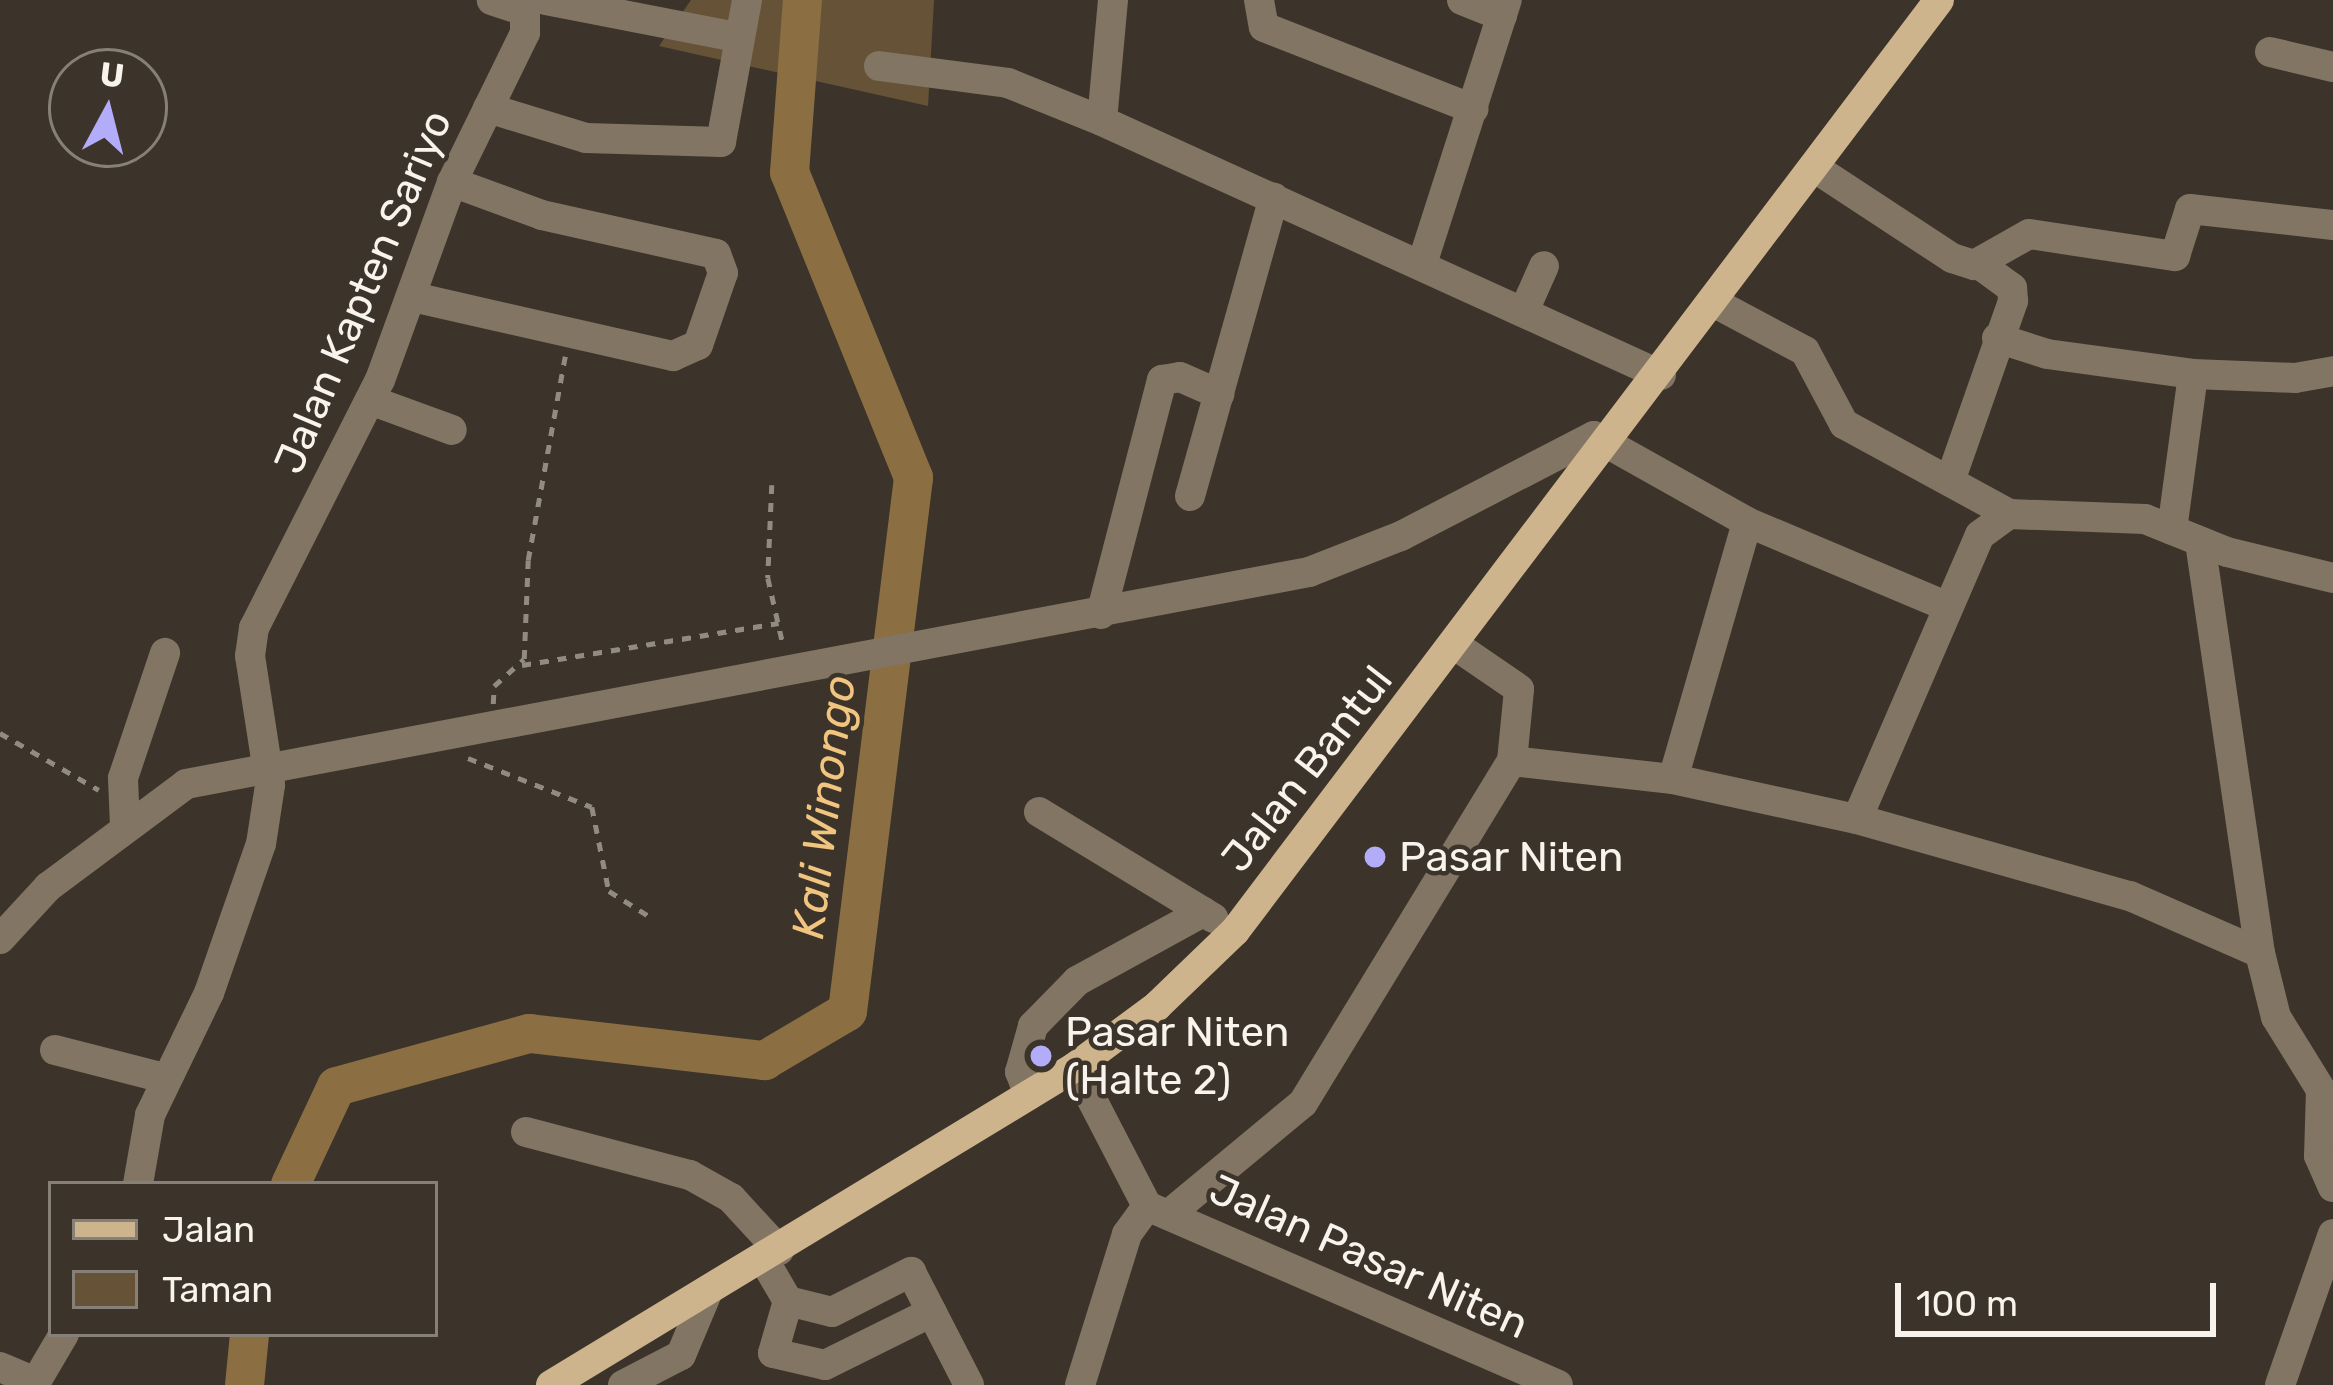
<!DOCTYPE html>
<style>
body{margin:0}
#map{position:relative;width:2333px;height:1385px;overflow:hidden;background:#3c342a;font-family:Rubik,sans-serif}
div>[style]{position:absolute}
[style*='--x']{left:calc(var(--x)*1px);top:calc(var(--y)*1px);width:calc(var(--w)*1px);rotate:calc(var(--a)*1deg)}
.green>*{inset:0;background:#665337}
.river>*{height:39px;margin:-19.5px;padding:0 19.5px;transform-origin:19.5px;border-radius:19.5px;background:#8b6f43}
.path>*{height:4.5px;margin-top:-2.25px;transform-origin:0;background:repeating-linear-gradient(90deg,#918b82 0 9px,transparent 0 18px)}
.minor>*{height:30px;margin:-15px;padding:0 15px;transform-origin:15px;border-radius:15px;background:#827563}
.major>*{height:30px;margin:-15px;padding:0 15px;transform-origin:15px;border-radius:15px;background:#ceb48d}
.dots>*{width:33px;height:33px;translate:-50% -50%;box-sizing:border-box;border:6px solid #3c342a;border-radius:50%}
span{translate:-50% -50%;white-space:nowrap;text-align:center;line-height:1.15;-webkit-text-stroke:9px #3c342a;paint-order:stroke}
.street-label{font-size:42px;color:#f8f3ec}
.poi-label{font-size:42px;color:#f8f3ec}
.left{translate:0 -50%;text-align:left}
.water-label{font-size:45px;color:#f1c47f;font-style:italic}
.legend{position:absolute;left:48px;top:1181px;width:390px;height:156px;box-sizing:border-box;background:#3c342a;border:3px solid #878078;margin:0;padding:15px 21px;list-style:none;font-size:36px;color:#f8f3ec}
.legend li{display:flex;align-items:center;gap:24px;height:60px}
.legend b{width:60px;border:3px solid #878078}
.north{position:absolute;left:48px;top:48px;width:120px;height:120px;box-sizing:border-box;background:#3c342a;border:3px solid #878078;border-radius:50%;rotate:7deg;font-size:33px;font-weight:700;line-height:48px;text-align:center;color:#f8f3ec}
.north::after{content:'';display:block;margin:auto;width:42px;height:54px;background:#b3adf9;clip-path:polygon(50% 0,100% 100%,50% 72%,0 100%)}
.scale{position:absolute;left:1895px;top:1283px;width:321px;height:54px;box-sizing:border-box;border:6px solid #f8f3ec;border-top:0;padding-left:15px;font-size:36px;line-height:42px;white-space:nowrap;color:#f8f3ec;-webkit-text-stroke:9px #3c342a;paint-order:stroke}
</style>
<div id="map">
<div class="green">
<i style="clip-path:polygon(691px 0,934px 0,928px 106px,659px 46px)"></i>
</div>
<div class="river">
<i style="--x:290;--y:1184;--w:108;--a:-64.9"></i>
<i style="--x:336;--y:1086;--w:200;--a:-15.4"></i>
<i style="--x:529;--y:1033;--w:237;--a:6.6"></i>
<i style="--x:764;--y:1060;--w:96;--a:-30.6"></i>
<i style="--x:847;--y:1011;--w:538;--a:-82.95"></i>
<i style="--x:913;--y:477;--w:329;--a:-112.1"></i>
<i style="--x:789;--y:172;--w:172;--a:-85.7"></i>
<i style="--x:244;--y:1385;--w:51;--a:-84.4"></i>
</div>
<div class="path">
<i style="--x:772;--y:485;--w:93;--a:92.5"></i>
<i style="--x:768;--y:578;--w:68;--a:77.2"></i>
<i style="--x:522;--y:665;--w:260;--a:-9.3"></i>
<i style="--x:493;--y:704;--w:18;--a:-87"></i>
<i style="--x:494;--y:686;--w:40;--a:-42"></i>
<i style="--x:524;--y:659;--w:99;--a:-87.7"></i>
<i style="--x:528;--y:560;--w:207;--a:-79.7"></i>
<i style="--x:0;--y:733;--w:114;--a:29.9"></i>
<i style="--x:468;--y:758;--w:133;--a:21.6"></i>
<i style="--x:592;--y:807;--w:86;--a:78.6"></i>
<i style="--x:609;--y:891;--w:51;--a:32.1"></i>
</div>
<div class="minor">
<i style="--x:546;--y:0;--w:195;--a:11"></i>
<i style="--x:1113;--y:0;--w:121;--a:95.2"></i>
<i style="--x:1102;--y:121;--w:614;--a:24.44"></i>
<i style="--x:1259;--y:0;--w:27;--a:80"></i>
<i style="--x:1264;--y:27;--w:225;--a:21.4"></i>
<i style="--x:1462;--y:0;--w:43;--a:21.8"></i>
<i style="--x:2270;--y:52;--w:65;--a:13.4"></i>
<i style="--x:879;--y:66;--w:130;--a:7.5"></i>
<i style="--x:1008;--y:83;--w:101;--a:22"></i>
<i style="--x:488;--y:108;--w:102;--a:17"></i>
<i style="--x:586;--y:138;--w:135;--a:1.7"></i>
<i style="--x:721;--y:142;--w:144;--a:-79.6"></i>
<i style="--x:1815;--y:168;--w:164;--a:33.3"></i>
<i style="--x:1952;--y:258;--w:23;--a:18"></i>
<i style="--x:1974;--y:265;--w:63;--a:-29.4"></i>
<i style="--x:2029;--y:234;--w:148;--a:8.6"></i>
<i style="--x:2175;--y:256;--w:49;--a:-72.3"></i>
<i style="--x:2190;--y:209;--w:144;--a:6.4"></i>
<i style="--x:1422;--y:264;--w:277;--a:-72.2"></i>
<i style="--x:413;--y:297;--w:267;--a:12.8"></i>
<i style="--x:673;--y:356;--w:27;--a:-24"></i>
<i style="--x:698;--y:345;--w:76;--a:-70.9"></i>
<i style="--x:723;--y:273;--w:20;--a:-110"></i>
<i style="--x:716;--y:254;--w:178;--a:-167.4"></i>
<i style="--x:542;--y:215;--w:96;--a:-159.9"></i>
<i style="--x:1715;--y:303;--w:102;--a:28.1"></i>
<i style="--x:1805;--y:351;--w:83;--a:61.9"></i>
<i style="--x:1844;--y:424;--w:188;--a:28.6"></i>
<i style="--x:2009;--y:514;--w:136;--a:2.1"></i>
<i style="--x:2145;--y:519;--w:88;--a:21.9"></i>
<i style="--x:2227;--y:552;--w:109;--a:13.8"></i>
<i style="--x:1524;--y:311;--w:49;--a:-66"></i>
<i style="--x:1997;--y:338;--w:52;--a:17.7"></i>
<i style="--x:2047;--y:354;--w:147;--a:7.8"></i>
<i style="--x:2193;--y:374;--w:102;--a:2.2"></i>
<i style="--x:2295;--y:378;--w:39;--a:-10"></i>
<i style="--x:370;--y:400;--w:87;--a:20.1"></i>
<i style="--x:1950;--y:481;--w:191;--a:-70.7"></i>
<i style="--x:2013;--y:301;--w:13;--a:-94"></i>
<i style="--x:2012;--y:288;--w:39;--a:-144"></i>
<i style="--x:1190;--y:496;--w:310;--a:-74.3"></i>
<i style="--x:2172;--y:530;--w:157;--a:-82.3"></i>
<i style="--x:2200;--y:542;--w:415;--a:81.7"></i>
<i style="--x:2260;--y:953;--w:66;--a:76"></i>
<i style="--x:2276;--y:1017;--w:86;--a:58.3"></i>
<i style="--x:2321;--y:1090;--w:66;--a:91.7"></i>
<i style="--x:2319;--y:1156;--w:34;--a:66"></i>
<i style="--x:1101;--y:614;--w:242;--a:-75.4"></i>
<i style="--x:1162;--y:380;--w:18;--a:-9"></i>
<i style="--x:1180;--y:377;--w:43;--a:23.6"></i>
<i style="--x:1512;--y:761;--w:162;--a:6.4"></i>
<i style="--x:1673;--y:779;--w:188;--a:12.3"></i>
<i style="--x:1857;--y:819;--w:309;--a:-66.6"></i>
<i style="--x:1980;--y:535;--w:36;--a:-36"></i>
<i style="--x:1673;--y:779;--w:267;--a:-73.9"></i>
<i style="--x:1039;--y:812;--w:204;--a:31.3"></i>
<i style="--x:1857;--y:819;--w:284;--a:15.8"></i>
<i style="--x:2130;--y:896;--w:142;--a:23.7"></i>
<i style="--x:125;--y:826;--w:48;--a:-92.4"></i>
<i style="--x:123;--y:778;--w:132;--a:-71.4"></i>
<i style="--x:0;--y:939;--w:71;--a:-47.3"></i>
<i style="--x:48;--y:887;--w:172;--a:-36.7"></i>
<i style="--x:186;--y:784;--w:1143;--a:-10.69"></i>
<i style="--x:1309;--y:572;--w:99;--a:-21.4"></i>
<i style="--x:1401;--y:536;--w:217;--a:-27.4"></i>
<i style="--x:1594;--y:436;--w:176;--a:29.3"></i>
<i style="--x:1747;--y:522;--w:216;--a:22.9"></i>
<i style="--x:55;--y:1050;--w:113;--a:14.4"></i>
<i style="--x:1075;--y:1067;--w:157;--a:62.6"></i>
<i style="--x:1147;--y:1206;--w:448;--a:23.5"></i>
<i style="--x:1029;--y:1095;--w:25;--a:-111"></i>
<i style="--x:1020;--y:1072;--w:48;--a:-74.2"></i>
<i style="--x:1033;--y:1026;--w:63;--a:-45.6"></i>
<i style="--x:1077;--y:981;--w:144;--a:-28.7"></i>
<i style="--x:526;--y:1132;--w:170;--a:14.7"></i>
<i style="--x:690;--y:1175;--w:47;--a:29.3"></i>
<i style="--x:731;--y:1198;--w:71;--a:47.3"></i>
<i style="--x:138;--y:1184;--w:70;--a:-80.1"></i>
<i style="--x:150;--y:1115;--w:136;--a:-64.2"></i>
<i style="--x:209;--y:993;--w:158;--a:-70.8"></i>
<i style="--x:261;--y:844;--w:60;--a:-81.3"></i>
<i style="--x:270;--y:785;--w:131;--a:-98.8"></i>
<i style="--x:250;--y:656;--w:28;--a:-82"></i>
<i style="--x:254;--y:628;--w:278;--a:-63.1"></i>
<i style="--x:380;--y:380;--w:211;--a:-70"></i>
<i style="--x:452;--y:182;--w:166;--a:-63.9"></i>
<i style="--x:525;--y:33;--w:22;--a:-90"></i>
<i style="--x:525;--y:11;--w:35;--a:-162"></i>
<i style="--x:1168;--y:1215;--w:175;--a:-39.7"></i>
<i style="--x:1303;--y:1103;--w:401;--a:-58.6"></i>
<i style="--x:1512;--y:761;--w:72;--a:-84.4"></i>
<i style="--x:1519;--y:689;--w:78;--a:-145.5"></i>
<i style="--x:764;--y:1260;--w:48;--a:59.7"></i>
<i style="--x:788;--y:1301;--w:45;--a:14"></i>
<i style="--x:832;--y:1312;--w:89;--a:-26.9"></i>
<i style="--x:911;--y:1272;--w:127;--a:62.8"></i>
<i style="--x:788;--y:1301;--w:54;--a:106.1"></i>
<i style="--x:773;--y:1353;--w:53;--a:13"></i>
<i style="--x:825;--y:1365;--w:119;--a:-26.4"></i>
<i style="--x:0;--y:1367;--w:38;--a:23"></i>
<i style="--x:34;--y:1385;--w:59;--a:-59.5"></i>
<i style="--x:623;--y:1385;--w:65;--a:-27.3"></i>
<i style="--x:681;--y:1355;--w:67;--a:-67.2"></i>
<i style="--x:1080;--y:1385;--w:158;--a:-72.7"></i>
<i style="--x:1127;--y:1234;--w:34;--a:-54"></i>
<i style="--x:2280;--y:1385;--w:160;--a:-70.7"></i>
</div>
<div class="major">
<i style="--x:551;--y:1385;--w:613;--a:-31.25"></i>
<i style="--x:1075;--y:1067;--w:102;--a:-36.6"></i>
<i style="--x:1157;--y:1006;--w:108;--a:-43.9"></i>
<i style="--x:1235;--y:931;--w:1167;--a:-52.9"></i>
</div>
<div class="dots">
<i style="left:1375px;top:857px;background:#b3adf9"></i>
<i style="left:1041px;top:1056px;background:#b3adf9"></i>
</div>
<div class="street-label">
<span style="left:363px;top:292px;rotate:-67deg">Jalan Kapten Sariyo</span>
<span style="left:1307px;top:769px;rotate:-52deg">Jalan Bantul</span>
<span style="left:1369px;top:1257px;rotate:24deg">Jalan Pasar Niten</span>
</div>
<div class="poi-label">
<span class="left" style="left:1399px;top:857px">Pasar Niten</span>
<span class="left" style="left:1065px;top:1056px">Pasar Niten<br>(Halte 2)</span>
</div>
<div class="water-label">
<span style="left:824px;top:807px;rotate:-83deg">Kali Winongo</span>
</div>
<ul class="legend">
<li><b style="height:15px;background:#ceb48d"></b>Jalan</li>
<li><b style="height:33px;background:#665337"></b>Taman</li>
</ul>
<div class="north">U</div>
<div class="scale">100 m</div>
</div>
